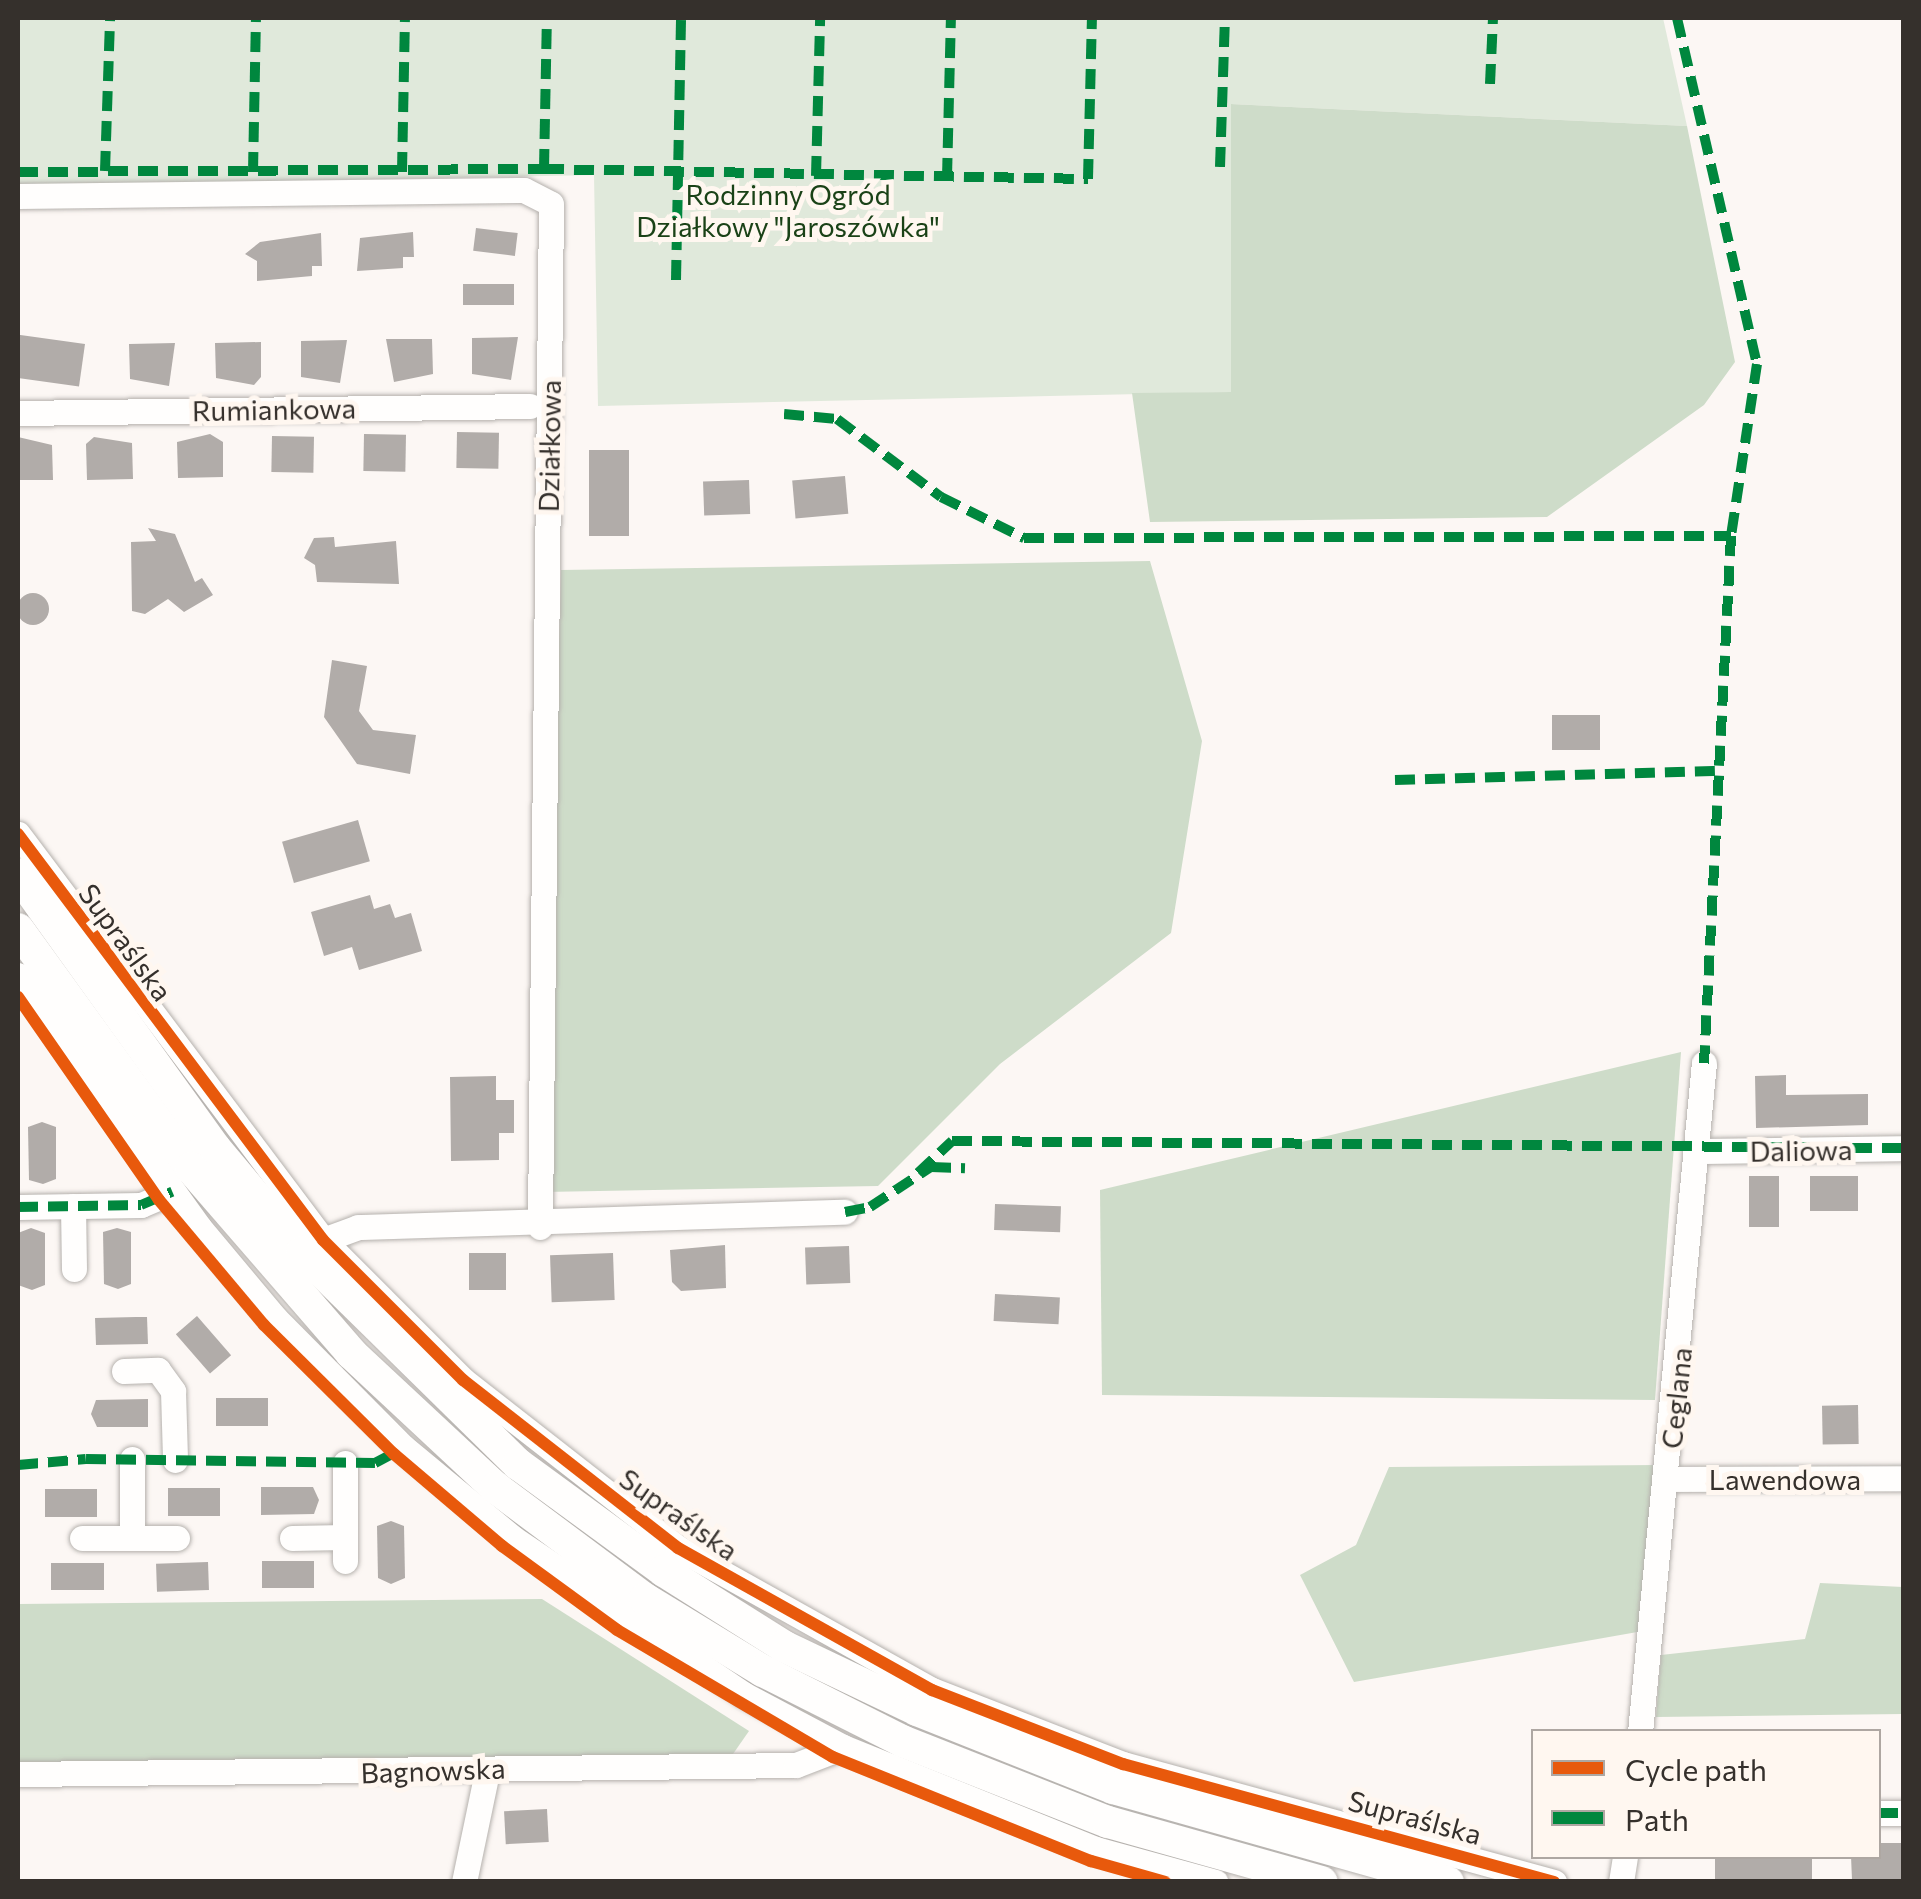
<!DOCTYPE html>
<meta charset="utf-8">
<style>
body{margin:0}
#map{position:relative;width:1921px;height:1899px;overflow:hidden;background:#fcf7f4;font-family:Commissioner,sans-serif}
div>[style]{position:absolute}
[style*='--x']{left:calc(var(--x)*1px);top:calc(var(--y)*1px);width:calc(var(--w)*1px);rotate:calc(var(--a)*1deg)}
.green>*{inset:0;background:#e0e9db}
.forest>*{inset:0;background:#cedcc9}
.building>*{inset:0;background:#b1aca9;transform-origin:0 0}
.round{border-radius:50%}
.roads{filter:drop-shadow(0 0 2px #b5b1ad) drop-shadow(0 0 2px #b5b1ad)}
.minor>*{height:25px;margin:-12.5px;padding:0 12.5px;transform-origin:12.5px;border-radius:12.5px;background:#fffefd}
.major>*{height:32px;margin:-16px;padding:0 16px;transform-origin:16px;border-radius:16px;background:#fffefd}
.quiet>*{height:10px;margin-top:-5px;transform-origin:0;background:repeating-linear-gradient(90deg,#00873e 0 20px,transparent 0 30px)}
.cycleway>*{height:12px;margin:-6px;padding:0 6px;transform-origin:6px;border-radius:6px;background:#e8590c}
span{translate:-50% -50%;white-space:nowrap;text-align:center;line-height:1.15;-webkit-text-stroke:10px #fff7f0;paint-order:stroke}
.park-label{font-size:28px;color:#1a4217}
.street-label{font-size:28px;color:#35302c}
.frame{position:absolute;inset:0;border:20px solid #35302c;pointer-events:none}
.legend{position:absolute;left:1531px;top:1729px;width:350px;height:130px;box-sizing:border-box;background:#fff7f0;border:2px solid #aea7a2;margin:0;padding:12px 18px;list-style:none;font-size:30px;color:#35302c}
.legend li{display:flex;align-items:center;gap:20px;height:50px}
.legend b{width:50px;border:2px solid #aea7a2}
</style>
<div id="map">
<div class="green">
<i style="clip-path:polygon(18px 18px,1663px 18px,1687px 126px,1231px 104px,1231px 392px,598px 406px,594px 175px,18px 186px)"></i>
</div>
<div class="forest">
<i style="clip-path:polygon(1231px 104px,1687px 126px,1735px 362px,1704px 405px,1547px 517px,1150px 522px,1132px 393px,1231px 392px)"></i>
<i style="clip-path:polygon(1150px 561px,1202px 741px,1171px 933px,1000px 1064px,878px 1186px,544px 1192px,561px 570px)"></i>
<i style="clip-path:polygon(1681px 1052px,1655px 1400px,1102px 1395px,1100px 1190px)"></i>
<i style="clip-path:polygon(1657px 1465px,1643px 1631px,1354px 1682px,1300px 1575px,1356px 1545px,1389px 1467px)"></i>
<i style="clip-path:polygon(1820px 1583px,1903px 1587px,1903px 1714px,1656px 1717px,1661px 1655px,1805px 1639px)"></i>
<i style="clip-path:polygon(542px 1599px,749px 1731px,733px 1754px,18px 1778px,18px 1604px)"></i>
</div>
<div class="building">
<i style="left:476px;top:228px;width:42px;height:23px;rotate:7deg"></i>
<i style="clip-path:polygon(413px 232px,414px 257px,403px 257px,403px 268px,357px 271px,360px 238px)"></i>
<i style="clip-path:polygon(321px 233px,322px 266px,312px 266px,312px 276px,257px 281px,257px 261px,245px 254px,260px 242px)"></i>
<i style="left:514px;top:284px;width:21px;height:51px;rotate:90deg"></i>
<i style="clip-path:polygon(518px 337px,511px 380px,472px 374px,472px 338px)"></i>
<i style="clip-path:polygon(386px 339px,432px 339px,433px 374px,394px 382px)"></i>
<i style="clip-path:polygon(347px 340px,340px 383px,301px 377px,301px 341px)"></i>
<i style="clip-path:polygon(261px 342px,261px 377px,254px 385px,216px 378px,215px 343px)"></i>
<i style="clip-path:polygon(175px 343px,169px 386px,130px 379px,129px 344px)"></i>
<i style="left:85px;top:344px;width:43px;height:67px;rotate:98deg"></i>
<i style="left:457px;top:432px;width:42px;height:36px;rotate:1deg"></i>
<i style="clip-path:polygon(210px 434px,223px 442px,223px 477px,178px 478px,177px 442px)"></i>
<i style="left:364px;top:434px;width:42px;height:37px;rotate:1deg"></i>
<i style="left:272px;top:436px;width:42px;height:36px;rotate:1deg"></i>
<i style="clip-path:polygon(18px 437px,52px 445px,53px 480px,18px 480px)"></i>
<i style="clip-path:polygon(94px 437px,132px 443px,133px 479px,87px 480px,86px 444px)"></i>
<i style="left:589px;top:450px;width:40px;height:86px"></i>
<i style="left:845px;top:476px;width:38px;height:53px;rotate:85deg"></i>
<i style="left:749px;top:480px;width:34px;height:46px;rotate:88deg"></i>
<i style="clip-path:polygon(148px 528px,175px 534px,195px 582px,202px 578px,213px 595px,184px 612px,168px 599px,145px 614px,132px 611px,131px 542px,156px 541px)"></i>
<i style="clip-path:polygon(334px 537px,335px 547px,396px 541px,399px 584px,317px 582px,315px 565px,304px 558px,314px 538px)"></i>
<i class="round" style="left:17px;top:593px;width:32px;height:32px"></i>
<i style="clip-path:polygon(332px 660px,367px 666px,359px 711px,373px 730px,416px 735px,410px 774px,357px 764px,324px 717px)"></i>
<i style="left:1600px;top:715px;width:35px;height:48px;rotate:90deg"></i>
<i style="left:358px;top:820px;width:43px;height:79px;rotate:74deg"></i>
<i style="clip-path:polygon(370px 895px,374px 909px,390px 904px,395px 918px,411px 913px,422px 951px,359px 970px,352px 947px,324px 956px,311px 912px)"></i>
<i style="clip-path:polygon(1786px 1075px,1786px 1095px,1868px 1094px,1868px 1125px,1756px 1128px,1755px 1076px)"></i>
<i style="clip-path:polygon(496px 1076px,496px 1100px,514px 1100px,514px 1133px,499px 1133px,499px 1160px,451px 1161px,450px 1077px)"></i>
<i style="clip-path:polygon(42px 1122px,56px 1127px,56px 1179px,43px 1184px,29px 1180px,28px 1127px)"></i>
<i style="left:1779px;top:1176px;width:51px;height:30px;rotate:90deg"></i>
<i style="left:1810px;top:1176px;width:48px;height:35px"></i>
<i style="left:995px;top:1204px;width:66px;height:26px;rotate:2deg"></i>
<i style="clip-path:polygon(31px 1228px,45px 1233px,45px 1285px,32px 1290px,18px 1285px,18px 1233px)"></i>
<i style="clip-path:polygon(117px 1228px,131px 1232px,131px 1284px,118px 1289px,104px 1284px,103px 1232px)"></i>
<i style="clip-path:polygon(725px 1245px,726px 1288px,681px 1291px,672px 1282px,670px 1250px)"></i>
<i style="left:849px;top:1246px;width:37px;height:44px;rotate:88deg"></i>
<i style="left:469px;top:1253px;width:37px;height:37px"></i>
<i style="left:613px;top:1253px;width:47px;height:63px;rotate:88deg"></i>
<i style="left:995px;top:1294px;width:65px;height:27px;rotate:3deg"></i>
<i style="left:197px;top:1316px;width:52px;height:28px;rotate:49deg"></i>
<i style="clip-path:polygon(136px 1317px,147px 1317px,148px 1344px,96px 1345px,95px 1318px)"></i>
<i style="left:268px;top:1398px;width:28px;height:52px;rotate:90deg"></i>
<i style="clip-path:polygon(148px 1399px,148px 1427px,97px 1427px,91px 1414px,96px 1400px)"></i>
<i style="left:1858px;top:1405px;width:39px;height:36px;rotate:89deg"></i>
<i style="clip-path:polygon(261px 1487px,313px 1487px,319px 1500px,314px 1514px,261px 1515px)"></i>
<i style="left:168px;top:1488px;width:52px;height:28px"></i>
<i style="left:45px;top:1489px;width:52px;height:28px"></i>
<i style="clip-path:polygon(391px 1521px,404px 1526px,405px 1578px,391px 1584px,378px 1578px,377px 1526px)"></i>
<i style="left:314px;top:1561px;width:27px;height:52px;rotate:90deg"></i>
<i style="left:208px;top:1562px;width:28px;height:52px;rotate:88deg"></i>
<i style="left:104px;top:1563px;width:27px;height:53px;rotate:90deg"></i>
<i style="left:547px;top:1809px;width:33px;height:43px;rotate:87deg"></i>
<i style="clip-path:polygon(1878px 1843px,1902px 1843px,1903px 1880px,1852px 1880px,1851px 1856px,1878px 1856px)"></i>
<i style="left:1715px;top:1856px;width:97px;height:23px"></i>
</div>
<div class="roads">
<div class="minor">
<i style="--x:18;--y:196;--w:506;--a:-0.68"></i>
<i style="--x:524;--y:190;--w:30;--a:27"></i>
<i style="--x:551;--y:204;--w:1023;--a:90.62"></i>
<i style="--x:18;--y:413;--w:512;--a:-0.78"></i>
<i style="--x:18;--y:834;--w:508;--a:53.08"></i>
<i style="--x:323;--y:1240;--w:198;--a:45"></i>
<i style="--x:463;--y:1380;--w:273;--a:38"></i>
<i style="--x:678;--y:1548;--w:291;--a:29.2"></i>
<i style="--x:932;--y:1690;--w:205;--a:21.2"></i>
<i style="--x:1123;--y:1764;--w:447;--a:15.3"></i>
<i style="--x:18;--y:975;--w:310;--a:54.3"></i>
<i style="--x:199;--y:1227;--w:119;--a:50.1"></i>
<i style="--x:275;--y:1318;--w:182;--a:45.2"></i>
<i style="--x:403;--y:1447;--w:143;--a:39.6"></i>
<i style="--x:513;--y:1538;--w:278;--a:34.1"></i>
<i style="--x:743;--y:1694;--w:113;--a:27.9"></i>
<i style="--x:843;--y:1747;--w:273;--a:22"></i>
<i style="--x:1096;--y:1849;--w:124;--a:15.4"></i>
<i style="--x:1698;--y:1151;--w:206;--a:-0.8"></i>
<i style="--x:73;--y:1206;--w:63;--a:89.1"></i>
<i style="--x:18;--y:1207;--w:123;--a:-0.9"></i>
<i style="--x:141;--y:1205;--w:34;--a:-23"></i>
<i style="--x:323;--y:1240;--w:37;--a:-20"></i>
<i style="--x:358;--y:1227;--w:487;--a:-1.8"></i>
<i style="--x:124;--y:1371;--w:34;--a:-2"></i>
<i style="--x:158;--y:1370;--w:26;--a:54"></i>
<i style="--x:173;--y:1391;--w:69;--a:88.3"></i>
<i style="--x:345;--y:1463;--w:98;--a:90"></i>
<i style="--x:1667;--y:1479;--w:237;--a:-0.2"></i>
<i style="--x:82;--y:1538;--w:95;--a:0"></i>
<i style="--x:132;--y:1538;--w:79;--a:-90"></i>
<i style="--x:292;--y:1538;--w:53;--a:-1.1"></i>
<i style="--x:1640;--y:1732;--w:672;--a:-84.54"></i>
<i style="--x:18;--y:1774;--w:778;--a:-0.66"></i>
<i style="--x:796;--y:1765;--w:50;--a:-21"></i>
<i style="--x:1878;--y:1813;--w:26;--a:0"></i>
<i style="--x:464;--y:1882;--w:112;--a:-78.2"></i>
<i style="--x:1621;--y:1882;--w:26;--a:-81"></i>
</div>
<div class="major">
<i style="--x:18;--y:874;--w:337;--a:54.3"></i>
<i style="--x:215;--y:1148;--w:136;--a:50.1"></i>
<i style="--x:302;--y:1252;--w:303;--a:44.5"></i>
<i style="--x:518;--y:1464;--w:181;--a:36.2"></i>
<i style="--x:664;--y:1571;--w:141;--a:32.2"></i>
<i style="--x:783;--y:1646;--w:148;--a:25.5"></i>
<i style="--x:917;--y:1710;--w:211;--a:21.7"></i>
<i style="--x:1113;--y:1788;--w:348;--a:15.7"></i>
<i style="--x:18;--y:929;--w:295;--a:54.1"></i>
<i style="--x:191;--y:1168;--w:245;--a:49.1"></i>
<i style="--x:351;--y:1353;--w:198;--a:43"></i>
<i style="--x:496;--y:1488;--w:186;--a:36.7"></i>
<i style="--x:645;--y:1599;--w:138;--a:31.4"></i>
<i style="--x:763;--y:1671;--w:156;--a:26.7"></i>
<i style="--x:902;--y:1741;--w:221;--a:21.5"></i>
<i style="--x:1108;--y:1822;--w:222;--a:15.7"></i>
</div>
</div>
<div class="quiet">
<i style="--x:1677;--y:18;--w:355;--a:77"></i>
<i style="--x:1757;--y:364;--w:174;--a:98.6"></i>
<i style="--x:1731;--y:536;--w:528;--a:92.93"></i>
<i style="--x:1490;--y:84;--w:66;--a:-87.4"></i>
<i style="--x:1220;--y:167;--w:149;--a:-88.1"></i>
<i style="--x:544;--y:169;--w:544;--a:1.05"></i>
<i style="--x:1088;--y:179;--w:161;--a:-88.6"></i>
<i style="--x:105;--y:171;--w:153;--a:-88.1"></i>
<i style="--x:18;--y:172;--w:526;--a:-0.33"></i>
<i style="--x:544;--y:169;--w:151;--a:-88.9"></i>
<i style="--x:253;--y:172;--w:154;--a:-88.9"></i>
<i style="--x:402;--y:172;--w:154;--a:-88.9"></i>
<i style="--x:816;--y:176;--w:158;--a:-88.5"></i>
<i style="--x:947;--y:178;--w:160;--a:-88.6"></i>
<i style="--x:676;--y:280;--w:262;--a:-88.9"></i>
<i style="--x:784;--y:414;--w:53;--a:5.4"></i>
<i style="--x:837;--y:419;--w:130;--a:36.9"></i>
<i style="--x:941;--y:497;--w:93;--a:26.3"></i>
<i style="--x:1024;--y:538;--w:707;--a:-0.16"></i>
<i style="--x:1395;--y:780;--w:327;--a:-1.6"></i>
<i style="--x:918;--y:1173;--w:47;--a:-43.3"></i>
<i style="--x:952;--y:1141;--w:952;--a:0.42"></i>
<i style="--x:18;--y:1207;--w:123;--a:-0.9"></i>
<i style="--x:141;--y:1205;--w:34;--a:-23"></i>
<i style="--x:845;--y:1212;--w:25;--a:-11"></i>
<i style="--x:870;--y:1207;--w:73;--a:-33.3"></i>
<i style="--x:931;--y:1167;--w:34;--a:2"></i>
<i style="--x:18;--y:1465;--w:68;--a:-5"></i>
<i style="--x:86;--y:1459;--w:289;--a:0.8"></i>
<i style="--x:375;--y:1463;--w:27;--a:-28"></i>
<i style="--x:1878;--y:1813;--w:26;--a:0"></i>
</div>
<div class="cycleway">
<i style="--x:18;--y:834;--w:508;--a:53.08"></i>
<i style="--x:323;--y:1240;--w:198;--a:45"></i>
<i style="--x:463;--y:1380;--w:273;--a:38"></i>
<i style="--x:678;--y:1548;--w:291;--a:29.2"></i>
<i style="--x:932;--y:1690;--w:205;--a:21.2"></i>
<i style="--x:1123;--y:1764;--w:447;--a:15.3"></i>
<i style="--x:18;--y:997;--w:247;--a:55.2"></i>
<i style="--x:159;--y:1200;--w:163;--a:50"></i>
<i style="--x:264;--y:1325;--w:183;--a:44.8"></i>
<i style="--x:394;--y:1454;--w:142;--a:40.4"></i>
<i style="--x:502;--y:1546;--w:142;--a:36.1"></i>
<i style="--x:617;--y:1630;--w:251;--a:30.5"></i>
<i style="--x:833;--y:1757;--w:278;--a:22"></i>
<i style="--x:1091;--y:1861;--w:77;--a:15.8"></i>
</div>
<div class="park-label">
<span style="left:788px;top:210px">Rodzinny Ogród<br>Działkowy "Jaroszówka"</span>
</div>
<div class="street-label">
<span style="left:274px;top:409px;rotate:-1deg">Rumiankowa</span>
<span style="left:549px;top:446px;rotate:-89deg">Działkowa</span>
<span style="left:126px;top:942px;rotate:54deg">Supraślska</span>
<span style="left:1801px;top:1150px;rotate:-1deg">Daliowa</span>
<span style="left:1676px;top:1398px;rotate:-84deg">Ceglana</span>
<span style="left:1785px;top:1479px">Lawendowa</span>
<span style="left:679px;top:1514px;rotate:35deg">Supraślska</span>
<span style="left:433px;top:1770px;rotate:-2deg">Bagnowska</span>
<span style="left:1415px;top:1817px;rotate:15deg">Supraślska</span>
</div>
<div class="frame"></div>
<ul class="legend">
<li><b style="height:12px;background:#e8590c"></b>Cycle path</li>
<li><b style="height:12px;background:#00873e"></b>Path</li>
</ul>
</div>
